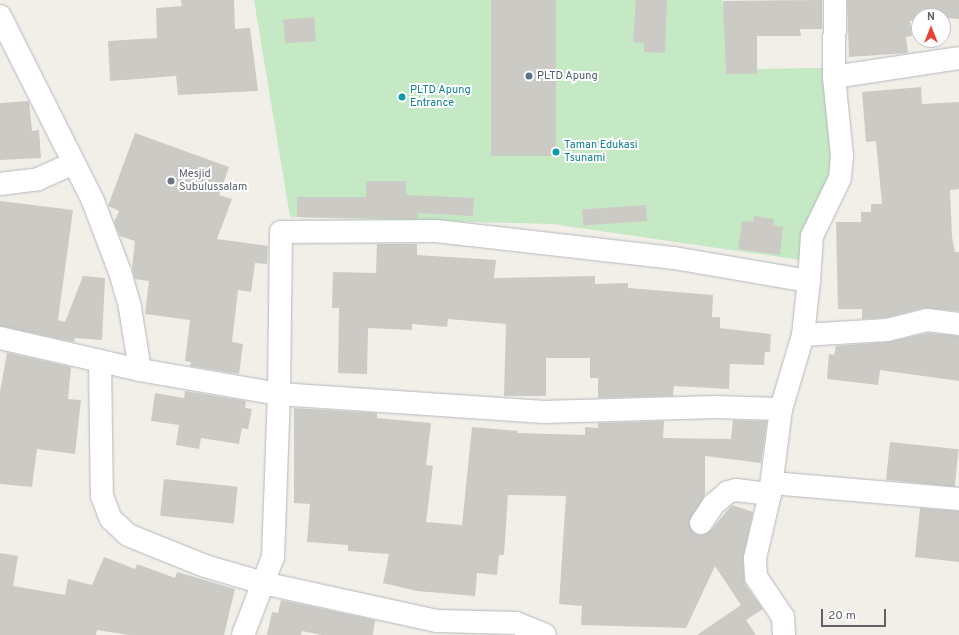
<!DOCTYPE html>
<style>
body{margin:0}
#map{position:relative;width:959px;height:635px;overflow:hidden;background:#f1efe8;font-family:Overpass,sans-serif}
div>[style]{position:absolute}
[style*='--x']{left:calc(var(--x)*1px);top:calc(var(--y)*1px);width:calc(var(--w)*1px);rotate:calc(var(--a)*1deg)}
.green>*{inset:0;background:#c5e8c5}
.building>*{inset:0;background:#cccac5;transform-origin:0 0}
.roads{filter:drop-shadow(0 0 1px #b5b8bc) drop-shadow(0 0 1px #b5b8bc)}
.minor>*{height:22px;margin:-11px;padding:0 11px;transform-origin:11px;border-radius:11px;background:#fff}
.dots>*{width:11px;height:11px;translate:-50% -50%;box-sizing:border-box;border:2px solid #fff;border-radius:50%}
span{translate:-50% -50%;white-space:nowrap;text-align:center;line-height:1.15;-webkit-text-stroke:4px #fff;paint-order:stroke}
.service-label{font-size:11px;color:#4e5e75}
.left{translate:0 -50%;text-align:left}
.culture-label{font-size:11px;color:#0d838f}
.worship-label{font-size:11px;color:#5b616d}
.north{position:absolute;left:911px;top:8px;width:40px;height:40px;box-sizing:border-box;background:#fff;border:1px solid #bfc1c3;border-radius:50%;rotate:0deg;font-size:11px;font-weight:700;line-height:16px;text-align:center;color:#5f6368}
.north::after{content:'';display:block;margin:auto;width:14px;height:18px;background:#ea4335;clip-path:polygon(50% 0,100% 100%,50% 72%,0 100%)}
.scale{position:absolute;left:821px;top:609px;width:65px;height:18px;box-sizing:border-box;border:2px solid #5f6368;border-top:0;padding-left:5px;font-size:12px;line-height:14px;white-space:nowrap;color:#5f6368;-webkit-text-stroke:3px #fff;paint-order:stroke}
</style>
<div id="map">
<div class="green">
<i style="clip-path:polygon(254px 0,722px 0,732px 69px,824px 68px,836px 176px,801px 260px,552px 224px,290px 217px)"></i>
</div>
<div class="building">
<i style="clip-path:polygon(181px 0,234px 0,235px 29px,250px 28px,258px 91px,178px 95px,176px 76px,110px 81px,108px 41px,157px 38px,156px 8px,182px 6px)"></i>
<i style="left:491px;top:0;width:65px;height:156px"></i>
<i style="clip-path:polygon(636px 0,667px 0,665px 53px,644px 52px,644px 43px,633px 42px)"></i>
<i style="clip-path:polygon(822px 0,822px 29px,800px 29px,801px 36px,757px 36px,757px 74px,726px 74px,723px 1px)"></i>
<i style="clip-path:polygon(847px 0,959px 0,959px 19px,919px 16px,919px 20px,910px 21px,912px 36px,906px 37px,908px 53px,849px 57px)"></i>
<i style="left:314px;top:17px;width:24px;height:31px;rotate:85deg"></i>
<i style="clip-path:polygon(921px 87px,922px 104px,959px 102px,959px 189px,950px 190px,952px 237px,955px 252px,959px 252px,959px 311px,924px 308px,885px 318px,862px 319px,862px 309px,838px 309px,836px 222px,861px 222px,861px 212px,871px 212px,871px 204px,882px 204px,876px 141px,866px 142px,862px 92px)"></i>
<i style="clip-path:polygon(29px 101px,32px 131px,39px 130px,41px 158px,0 160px,0 103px)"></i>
<i style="clip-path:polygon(135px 133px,229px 167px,219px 195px,232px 199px,217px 239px,268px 246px,267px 264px,255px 263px,251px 292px,238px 290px,232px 342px,243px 344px,239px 374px,190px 366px,191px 362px,185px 361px,190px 320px,145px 314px,149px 281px,135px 279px,132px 268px,135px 241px,120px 236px,114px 222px,119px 211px,108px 206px)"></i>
<i style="clip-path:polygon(366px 181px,406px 181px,406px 195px,474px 198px,473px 216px,418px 213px,418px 219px,297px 217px,297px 197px,366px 197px)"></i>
<i style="clip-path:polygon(0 201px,73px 210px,58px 320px,65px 322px,83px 276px,105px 278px,102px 340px,75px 338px,74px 342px,0 326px)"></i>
<i style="left:646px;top:205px;width:16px;height:64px;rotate:86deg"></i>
<i style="clip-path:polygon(754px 216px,774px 219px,773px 225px,783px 227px,780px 255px,738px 249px,742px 221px,753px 222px)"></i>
<i style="clip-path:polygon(377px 244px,417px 244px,417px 255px,496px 260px,494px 278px,595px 276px,595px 284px,628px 283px,628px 288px,713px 295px,712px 317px,720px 317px,720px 328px,771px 334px,770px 352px,765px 352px,764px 365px,730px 364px,729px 389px,674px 386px,673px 396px,598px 398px,598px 378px,590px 378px,590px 358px,546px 358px,546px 396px,504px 396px,506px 324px,448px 319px,447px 327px,412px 324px,412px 330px,368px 328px,367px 374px,338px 373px,339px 308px,332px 308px,333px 272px,376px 273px)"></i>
<i style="clip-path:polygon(928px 333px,959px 336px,959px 381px,880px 370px,878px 385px,827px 379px,829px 354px,834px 355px,836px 346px,888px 342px)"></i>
<i style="clip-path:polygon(0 351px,71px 367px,68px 399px,81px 400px,75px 454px,37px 449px,32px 487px,0 484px,0 392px,7px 353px)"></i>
<i style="clip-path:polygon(185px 391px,246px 401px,245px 408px,252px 409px,248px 429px,242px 428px,239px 444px,201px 438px,199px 449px,176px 445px,179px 425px,151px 421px,155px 393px,184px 398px)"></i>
<i style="clip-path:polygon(294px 408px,377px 413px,377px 418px,431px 423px,426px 465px,433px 466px,426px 522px,462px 525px,472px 427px,518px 431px,517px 433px,585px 435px,585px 427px,598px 428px,598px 423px,664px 421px,663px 438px,731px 439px,733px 420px,767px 421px,761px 463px,705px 456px,705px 495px,689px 522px,694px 533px,700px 535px,711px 530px,732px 505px,753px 512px,743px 559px,745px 584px,763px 609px,746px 620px,756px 635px,697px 635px,741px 605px,715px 566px,686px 628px,581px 625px,582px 606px,559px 604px,566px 496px,508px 495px,504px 555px,499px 555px,497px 575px,477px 573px,475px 596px,417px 591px,383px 583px,389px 554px,348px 551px,348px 545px,307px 542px,310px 504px,294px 503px)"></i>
<i style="left:890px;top:442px;width:69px;height:38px;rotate:6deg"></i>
<i style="left:164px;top:479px;width:74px;height:37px;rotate:6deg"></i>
<i style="clip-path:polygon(920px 508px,959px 511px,959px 562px,915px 557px)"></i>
<i style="clip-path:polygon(0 553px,18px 556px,13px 586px,65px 595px,68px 579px,92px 585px,104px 557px,135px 569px,137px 564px,175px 578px,177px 572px,235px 589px,224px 635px,129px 635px,97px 630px,96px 635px,0 635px)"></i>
<i style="clip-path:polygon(281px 600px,375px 620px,373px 635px,322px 635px,302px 631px,301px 635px,267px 635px,272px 612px,278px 613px)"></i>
</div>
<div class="roads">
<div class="minor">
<i style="--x:0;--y:16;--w:207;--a:63.3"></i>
<i style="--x:93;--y:201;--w:76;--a:69.2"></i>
<i style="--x:120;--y:272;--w:37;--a:74"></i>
<i style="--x:130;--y:308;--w:63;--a:80.8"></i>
<i style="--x:834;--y:77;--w:77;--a:-89.3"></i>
<i style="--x:0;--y:184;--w:38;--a:-7"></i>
<i style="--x:38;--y:179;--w:39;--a:-24"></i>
<i style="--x:803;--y:335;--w:84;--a:-3.4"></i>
<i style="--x:887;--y:330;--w:41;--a:-14"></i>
<i style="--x:927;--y:320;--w:32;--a:7"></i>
<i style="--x:0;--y:338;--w:144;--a:12.9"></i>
<i style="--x:140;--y:370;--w:141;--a:9.8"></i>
<i style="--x:279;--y:394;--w:162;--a:-89.3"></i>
<i style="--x:281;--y:232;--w:155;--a:-0.4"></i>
<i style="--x:436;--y:231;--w:240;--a:6.5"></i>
<i style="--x:674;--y:258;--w:137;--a:9.7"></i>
<i style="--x:809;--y:281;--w:45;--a:-86.2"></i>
<i style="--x:812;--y:236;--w:64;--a:-64.2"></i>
<i style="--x:840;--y:178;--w:22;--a:-85"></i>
<i style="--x:842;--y:156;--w:79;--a:-95.8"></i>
<i style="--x:834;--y:77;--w:126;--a:-8.6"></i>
<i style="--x:100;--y:361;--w:135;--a:89.2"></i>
<i style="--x:102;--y:496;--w:25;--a:69"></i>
<i style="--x:111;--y:519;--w:23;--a:43"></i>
<i style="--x:128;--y:535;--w:83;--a:21.9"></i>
<i style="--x:205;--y:566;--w:60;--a:16.3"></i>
<i style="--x:263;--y:583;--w:178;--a:12.3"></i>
<i style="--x:437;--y:621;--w:79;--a:1.5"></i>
<i style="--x:516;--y:623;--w:31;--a:22"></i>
<i style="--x:772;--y:483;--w:188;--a:4.9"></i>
<i style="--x:701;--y:523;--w:23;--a:-56"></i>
<i style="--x:714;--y:504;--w:18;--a:-41"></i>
<i style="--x:728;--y:492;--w:8;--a:-14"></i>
<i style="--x:736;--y:490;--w:34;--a:7"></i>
<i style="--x:243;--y:635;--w:84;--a:-69"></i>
<i style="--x:273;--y:557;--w:163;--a:-87.9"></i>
<i style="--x:279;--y:394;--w:266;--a:3.9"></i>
<i style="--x:544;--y:412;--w:171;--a:-1.7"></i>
<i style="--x:715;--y:407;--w:66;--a:1.7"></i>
<i style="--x:784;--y:635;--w:18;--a:-93"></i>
<i style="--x:783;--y:617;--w:48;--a:-124"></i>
<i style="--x:756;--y:577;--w:19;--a:-93"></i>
<i style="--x:755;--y:558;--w:66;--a:-76.8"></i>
<i style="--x:770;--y:494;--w:86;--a:-82.6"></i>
<i style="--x:781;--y:409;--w:77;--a:-73.4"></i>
<i style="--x:803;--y:335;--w:54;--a:-83.7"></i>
</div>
</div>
<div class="dots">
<i style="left:529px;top:76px;background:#5c6f8a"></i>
<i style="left:402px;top:97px;background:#0f9aa8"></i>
<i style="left:556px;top:152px;background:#0f9aa8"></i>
<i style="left:171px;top:181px;background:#6b7280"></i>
</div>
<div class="service-label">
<span class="left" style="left:537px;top:76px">PLTD Apung</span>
</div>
<div class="culture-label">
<span class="left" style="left:410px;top:97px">PLTD Apung<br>Entrance</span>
<span class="left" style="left:564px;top:152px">Taman Edukasi<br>Tsunami</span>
</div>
<div class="worship-label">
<span class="left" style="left:179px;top:181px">Mesjid<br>Subulussalam</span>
</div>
<div class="north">N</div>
<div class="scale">20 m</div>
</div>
